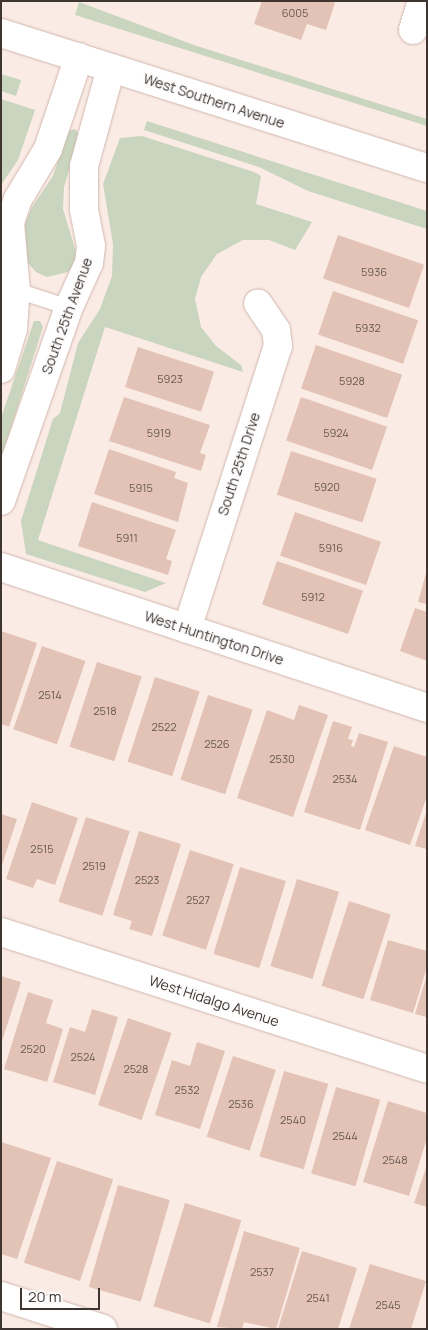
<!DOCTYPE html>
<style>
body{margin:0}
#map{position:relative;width:428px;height:1330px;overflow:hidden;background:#fbebe5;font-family:Manrope,sans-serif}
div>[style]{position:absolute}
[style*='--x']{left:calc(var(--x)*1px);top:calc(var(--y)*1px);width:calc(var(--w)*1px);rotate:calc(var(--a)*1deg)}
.green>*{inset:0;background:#c9d5be}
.building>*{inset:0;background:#e3c3b5;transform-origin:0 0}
.roads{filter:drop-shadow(0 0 1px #cfb6ac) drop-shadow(0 0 1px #cfb6ac)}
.lane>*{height:15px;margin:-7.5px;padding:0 7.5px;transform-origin:7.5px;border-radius:7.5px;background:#fff}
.street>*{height:28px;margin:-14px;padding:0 14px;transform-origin:14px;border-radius:14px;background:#fff}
.secondary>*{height:28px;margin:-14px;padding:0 14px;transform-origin:14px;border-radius:14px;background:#fff}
span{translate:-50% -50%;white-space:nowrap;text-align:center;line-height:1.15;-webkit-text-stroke:4.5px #fcfcfc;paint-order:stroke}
.number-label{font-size:11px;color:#675851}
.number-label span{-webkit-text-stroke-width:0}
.street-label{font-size:14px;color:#3e3430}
.frame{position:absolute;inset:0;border:2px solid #3e3430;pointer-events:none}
.scale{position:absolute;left:20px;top:1288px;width:80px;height:22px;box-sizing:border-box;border:2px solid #3e3430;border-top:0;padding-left:6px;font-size:15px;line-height:18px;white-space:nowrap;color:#3e3430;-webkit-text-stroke:4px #fcfcfc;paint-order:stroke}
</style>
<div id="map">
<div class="green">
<i style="clip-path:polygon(79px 2px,194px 45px,427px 119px,427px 126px,75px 15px)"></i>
<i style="clip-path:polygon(1px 74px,21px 80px,16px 96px,1px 91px)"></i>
<i style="clip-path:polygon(1px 99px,35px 110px,18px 160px,1px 185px)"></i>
<i style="clip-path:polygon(147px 121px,427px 211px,427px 229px,308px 191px,259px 167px,144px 130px)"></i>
<i style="clip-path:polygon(75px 129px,80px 135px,64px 187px,63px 209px,76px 252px,75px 263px,68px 272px,47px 277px,36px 272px,27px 262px,25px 224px,32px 207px,53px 176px,68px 131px)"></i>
<i style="clip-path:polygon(142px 136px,254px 172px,261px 176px,256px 204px,312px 222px,295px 250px,269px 240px,243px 240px,217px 254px,201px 277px,195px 299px,201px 327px,216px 346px,241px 365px,243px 372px,105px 327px,38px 540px,166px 583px,145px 592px,26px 554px,21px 521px,53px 419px,60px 413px,78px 343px,100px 309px,112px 276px,113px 244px,103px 184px,120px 138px)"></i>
<i style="clip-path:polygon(34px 321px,40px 321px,43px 327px,1px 459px,1px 418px)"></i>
</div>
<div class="building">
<i style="clip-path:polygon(262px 1px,330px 1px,335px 3px,326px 30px,307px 24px,301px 40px,254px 24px)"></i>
<i style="left:338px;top:235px;width:91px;height:46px;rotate:19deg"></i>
<i style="left:333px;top:291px;width:90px;height:46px;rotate:19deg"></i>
<i style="left:316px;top:345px;width:91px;height:46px;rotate:19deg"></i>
<i style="left:138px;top:347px;width:80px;height:42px;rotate:18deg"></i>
<i style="clip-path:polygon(124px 397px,210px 425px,200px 453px,206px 455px,201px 471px,109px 441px)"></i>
<i style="left:301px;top:397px;width:91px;height:46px;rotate:19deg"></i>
<i style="clip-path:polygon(109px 449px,176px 472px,174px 478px,188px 483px,178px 522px,94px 494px)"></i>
<i style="left:291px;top:451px;width:90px;height:46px;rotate:18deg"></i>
<i style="clip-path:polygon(92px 502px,176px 530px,166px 559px,172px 561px,168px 575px,78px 546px)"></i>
<i style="left:295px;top:512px;width:91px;height:46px;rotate:19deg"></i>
<i style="left:277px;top:561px;width:91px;height:46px;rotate:19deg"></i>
<i style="clip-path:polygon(426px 573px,427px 573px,427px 604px,418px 602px)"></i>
<i style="clip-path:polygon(415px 608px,427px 612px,427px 661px,400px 651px)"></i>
<i style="clip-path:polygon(1px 631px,37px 643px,9px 727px,1px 724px)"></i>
<i style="left:42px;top:646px;width:46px;height:88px;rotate:19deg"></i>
<i style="left:97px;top:662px;width:47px;height:89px;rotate:18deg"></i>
<i style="left:155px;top:677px;width:47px;height:89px;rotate:18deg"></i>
<i style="left:208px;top:695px;width:47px;height:89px;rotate:18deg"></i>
<i style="clip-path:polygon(299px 705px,328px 715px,293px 817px,237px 798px,267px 710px,294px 720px)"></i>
<i style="clip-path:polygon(333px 721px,352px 727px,348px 739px,353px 740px,351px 746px,354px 747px,359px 733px,388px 742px,360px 830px,304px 812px)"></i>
<i style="clip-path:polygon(394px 746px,427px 757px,427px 796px,410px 845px,365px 830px)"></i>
<i style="clip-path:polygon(32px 802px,78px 818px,55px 885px,37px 879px,33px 888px,6px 879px)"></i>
<i style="clip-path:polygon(426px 813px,427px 813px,427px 849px,415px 846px)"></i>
<i style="clip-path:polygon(1px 814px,17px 819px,2px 865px,1px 865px)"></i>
<i style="left:86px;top:817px;width:46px;height:89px;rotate:18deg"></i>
<i style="clip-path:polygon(139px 831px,181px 844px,152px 936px,129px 929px,132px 921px,113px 915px)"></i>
<i style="left:190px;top:850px;width:46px;height:90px;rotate:18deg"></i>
<i style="left:240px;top:867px;width:48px;height:91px;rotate:17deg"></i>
<i style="left:297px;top:879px;width:44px;height:91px;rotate:17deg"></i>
<i style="left:349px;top:901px;width:44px;height:89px;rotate:18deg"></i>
<i style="clip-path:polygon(388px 940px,427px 951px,427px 967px,413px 1013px,370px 1000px)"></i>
<i style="clip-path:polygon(1px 976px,21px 982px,2px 1041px,1px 1041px)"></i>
<i style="clip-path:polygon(426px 978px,427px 979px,427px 1017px,415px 1014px)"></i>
<i style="clip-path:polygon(28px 992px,53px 1000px,46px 1023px,63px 1029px,47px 1082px,4px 1069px)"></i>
<i style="clip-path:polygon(92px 1009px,118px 1017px,95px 1095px,53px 1082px,70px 1027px,85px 1032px)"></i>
<i style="left:128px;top:1018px;width:46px;height:92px;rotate:19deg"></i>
<i style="clip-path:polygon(197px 1042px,225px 1051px,200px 1129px,155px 1115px,172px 1060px,190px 1066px)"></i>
<i style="left:233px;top:1056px;width:45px;height:85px;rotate:18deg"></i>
<i style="left:284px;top:1071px;width:46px;height:89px;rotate:16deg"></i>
<i style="left:336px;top:1087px;width:46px;height:90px;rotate:16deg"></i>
<i style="clip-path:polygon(388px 1101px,427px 1113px,427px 1138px,409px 1196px,363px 1182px)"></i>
<i style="clip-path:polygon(1px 1142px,51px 1158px,17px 1259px,1px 1254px)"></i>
<i style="left:57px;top:1161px;width:59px;height:107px;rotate:18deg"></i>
<i style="clip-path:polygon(426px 1168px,427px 1168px,427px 1207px,414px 1203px)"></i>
<i style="left:118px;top:1185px;width:54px;height:106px;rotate:16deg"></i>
<i style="left:185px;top:1203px;width:59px;height:108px;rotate:17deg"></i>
<i style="clip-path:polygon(244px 1231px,300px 1248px,276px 1329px,244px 1322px,242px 1329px,217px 1327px)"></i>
<i style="clip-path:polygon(302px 1251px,357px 1268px,338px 1329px,278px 1329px)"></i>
<i style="clip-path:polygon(370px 1264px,426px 1281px,411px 1329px,349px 1329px)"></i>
</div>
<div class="roads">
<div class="lane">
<i style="--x:16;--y:290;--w:56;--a:17.8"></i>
</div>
<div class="street">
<i style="--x:413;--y:30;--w:30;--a:-73"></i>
<i style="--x:1;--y:369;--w:42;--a:-73.3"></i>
<i style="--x:13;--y:329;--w:39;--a:-86"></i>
<i style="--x:16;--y:290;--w:67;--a:-95.1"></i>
<i style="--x:10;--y:223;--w:25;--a:-72"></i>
<i style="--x:18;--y:199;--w:58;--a:-59"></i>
<i style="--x:48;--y:149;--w:97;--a:-71.4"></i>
<i style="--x:1;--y:501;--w:206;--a:-70.7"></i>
<i style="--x:69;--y:307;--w:48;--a:-65.6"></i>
<i style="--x:89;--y:263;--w:17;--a:-83"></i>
<i style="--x:91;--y:246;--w:38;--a:-101"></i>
<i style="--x:84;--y:209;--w:43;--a:-90"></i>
<i style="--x:84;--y:166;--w:102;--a:-74.6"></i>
<i style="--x:1;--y:567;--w:449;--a:18.3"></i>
<i style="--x:187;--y:629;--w:297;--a:-72.2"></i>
<i style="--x:278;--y:346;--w:16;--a:-97"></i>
<i style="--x:276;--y:330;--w:32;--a:-124"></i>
<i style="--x:1;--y:932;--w:447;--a:17.8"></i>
<i style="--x:1;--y:1296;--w:107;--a:17.9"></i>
</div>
<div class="secondary">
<i style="--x:1;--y:33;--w:447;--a:17.6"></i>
</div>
</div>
<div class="number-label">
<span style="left:295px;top:13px">6005</span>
<span style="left:374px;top:272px">5936</span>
<span style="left:368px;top:328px">5932</span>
<span style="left:170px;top:379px">5923</span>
<span style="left:352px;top:381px">5928</span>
<span style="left:159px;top:433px">5919</span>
<span style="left:336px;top:433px">5924</span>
<span style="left:327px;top:487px">5920</span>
<span style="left:141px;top:488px">5915</span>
<span style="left:127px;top:538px">5911</span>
<span style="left:331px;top:548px">5916</span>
<span style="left:313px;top:597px">5912</span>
<span style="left:50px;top:695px">2514</span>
<span style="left:105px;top:711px">2518</span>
<span style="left:164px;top:727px">2522</span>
<span style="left:217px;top:744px">2526</span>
<span style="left:282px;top:759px">2530</span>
<span style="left:345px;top:779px">2534</span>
<span style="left:42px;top:849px">2515</span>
<span style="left:94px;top:866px">2519</span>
<span style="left:147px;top:880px">2523</span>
<span style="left:198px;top:900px">2527</span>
<span style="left:33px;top:1049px">2520</span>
<span style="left:83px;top:1057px">2524</span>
<span style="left:136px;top:1069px">2528</span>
<span style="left:187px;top:1090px">2532</span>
<span style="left:241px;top:1104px">2536</span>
<span style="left:293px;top:1120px">2540</span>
<span style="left:345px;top:1136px">2544</span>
<span style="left:395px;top:1160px">2548</span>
<span style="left:262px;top:1272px">2537</span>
<span style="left:318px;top:1298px">2541</span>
<span style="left:388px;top:1305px">2545</span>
</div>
<div class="street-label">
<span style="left:214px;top:101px;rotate:18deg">West Southern Avenue</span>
<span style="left:67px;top:316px;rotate:-70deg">South 25th Avenue</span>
<span style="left:239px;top:464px;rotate:-72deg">South 25th Drive</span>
<span style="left:214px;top:638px;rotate:18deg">West Huntington Drive</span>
<span style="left:214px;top:1001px;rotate:18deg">West Hidalgo Avenue</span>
</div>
<div class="frame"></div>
<div class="scale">20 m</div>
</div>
